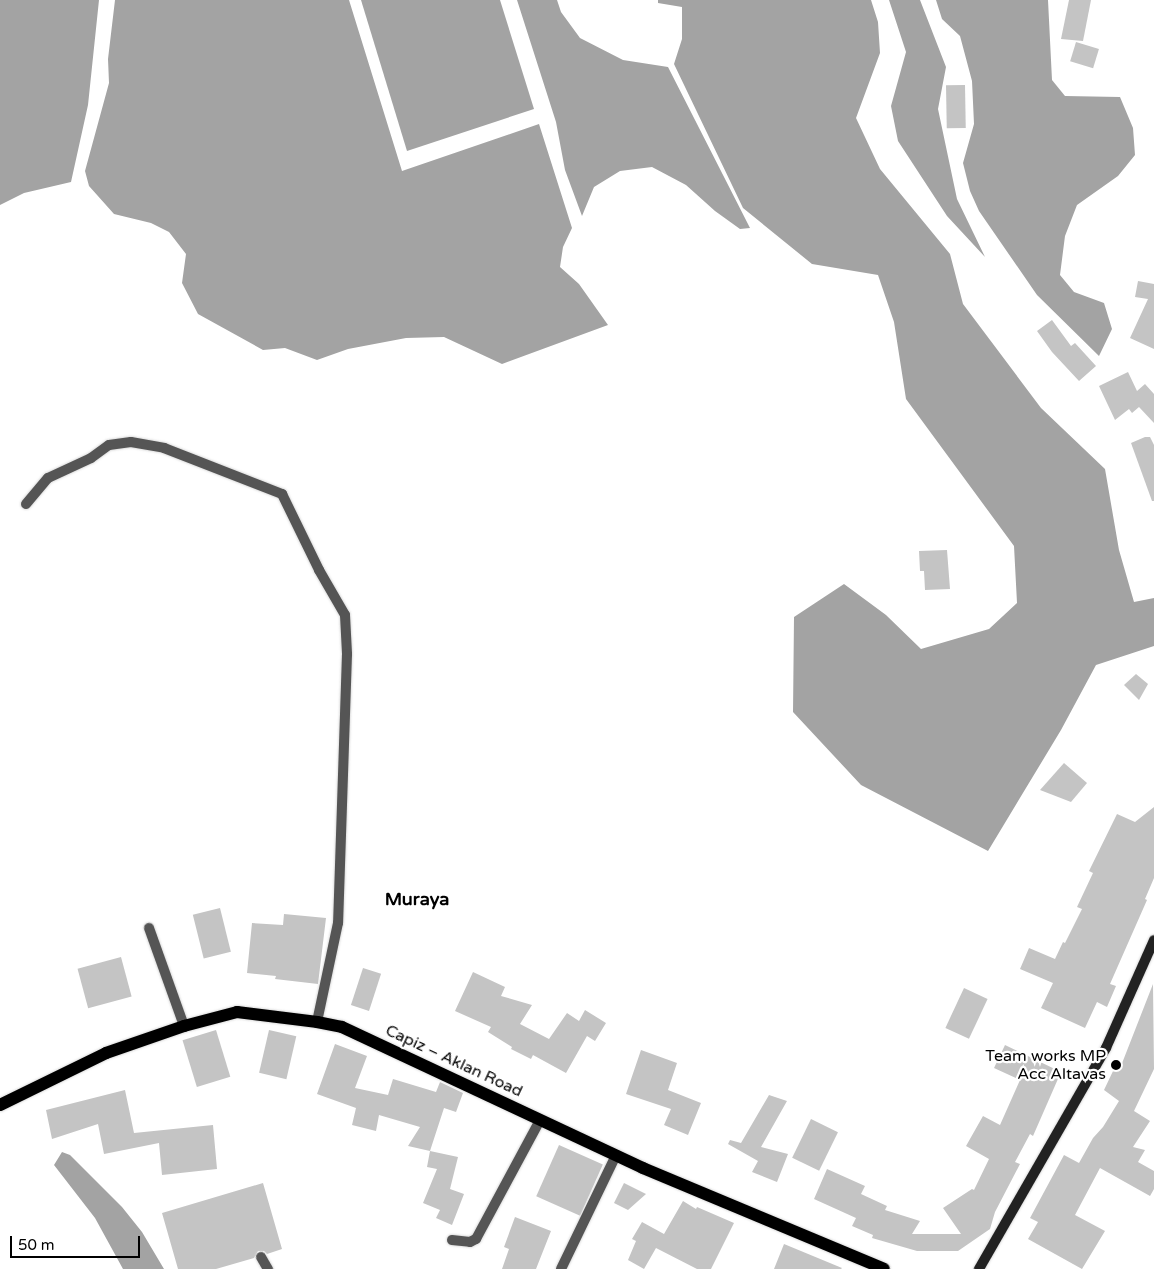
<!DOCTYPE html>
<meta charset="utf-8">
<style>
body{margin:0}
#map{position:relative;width:1154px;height:1269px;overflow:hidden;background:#fff;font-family:"Varela Round",sans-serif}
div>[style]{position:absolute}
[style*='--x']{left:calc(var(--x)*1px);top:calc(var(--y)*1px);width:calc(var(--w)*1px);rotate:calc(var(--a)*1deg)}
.water>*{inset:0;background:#a3a3a3}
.building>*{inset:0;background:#c4c4c4;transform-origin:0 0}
.roads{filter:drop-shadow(0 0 1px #dbdbdb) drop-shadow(0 0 1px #dbdbdb)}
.street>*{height:10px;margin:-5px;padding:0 5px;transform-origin:5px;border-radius:5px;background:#555}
.secondary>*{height:10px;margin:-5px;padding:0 5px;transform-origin:5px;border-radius:5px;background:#222}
.primary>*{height:12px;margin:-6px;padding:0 6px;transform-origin:6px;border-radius:6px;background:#000}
.dots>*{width:14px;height:14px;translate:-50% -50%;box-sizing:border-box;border:2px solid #fff;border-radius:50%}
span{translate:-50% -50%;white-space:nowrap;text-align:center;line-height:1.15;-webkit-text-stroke:4.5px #fff;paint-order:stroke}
.poi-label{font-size:16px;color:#000}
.right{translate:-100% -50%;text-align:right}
.street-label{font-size:16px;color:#000}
.neighbourhood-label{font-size:18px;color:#000;font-weight:700}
.scale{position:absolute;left:10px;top:1236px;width:130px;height:22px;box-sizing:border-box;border:2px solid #000;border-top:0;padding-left:6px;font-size:15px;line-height:18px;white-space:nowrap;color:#000;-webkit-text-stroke:4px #fff;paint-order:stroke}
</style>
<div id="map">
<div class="water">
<i style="clip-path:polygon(0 0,99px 0,88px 105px,71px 182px,24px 193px,0 205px)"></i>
<i style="clip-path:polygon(115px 0,349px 0,402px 171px,539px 124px,572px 228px,563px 247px,560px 267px,579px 284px,608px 325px,502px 364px,444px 337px,406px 338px,348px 349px,317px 360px,285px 348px,263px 350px,198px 314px,182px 283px,186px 254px,169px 232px,151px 223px,114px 214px,89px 186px,85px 171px,109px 83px,108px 59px)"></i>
<i style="clip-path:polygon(361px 0,500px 0,534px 109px,407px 151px)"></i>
<i style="clip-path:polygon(517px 0,557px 0,561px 12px,580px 38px,623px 60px,668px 67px,750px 228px,740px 229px,715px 211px,686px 185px,652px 167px,620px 171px,594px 187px,582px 216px,565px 170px,556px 122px)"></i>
<i style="clip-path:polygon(658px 0,871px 0,878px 22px,880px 53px,856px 118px,880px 169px,950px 254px,963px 304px,1041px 408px,1105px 469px,1119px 550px,1134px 602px,1154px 598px,1154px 646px,1096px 665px,1061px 730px,988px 851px,861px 785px,793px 712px,794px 617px,844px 584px,886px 615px,921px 649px,989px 629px,1017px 603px,1014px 546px,906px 399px,894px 322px,878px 275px,812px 264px,743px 208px,674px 64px,682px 39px,682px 7px,658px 3px)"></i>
<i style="clip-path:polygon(889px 0,920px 0,946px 67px,938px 109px,957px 199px,985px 257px,947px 216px,898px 141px,891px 106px,906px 52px)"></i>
<i style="clip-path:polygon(936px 0,1048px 0,1052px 80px,1065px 96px,1120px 97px,1133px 128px,1135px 155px,1118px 176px,1077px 205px,1065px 236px,1060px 275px,1074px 292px,1104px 303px,1112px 329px,1099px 356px,1037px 295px,979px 211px,970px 191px,963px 163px,974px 124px,972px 81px,960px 36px,942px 19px)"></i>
<i style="clip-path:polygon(62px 1152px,70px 1155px,122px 1207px,142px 1232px,164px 1269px,123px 1269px,95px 1218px,54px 1165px)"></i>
</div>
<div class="building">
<i style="clip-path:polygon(1069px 0,1091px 0,1083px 41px,1061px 39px)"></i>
<i style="left:1076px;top:42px;width:24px;height:20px;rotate:17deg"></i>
<i style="left:965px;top:85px;width:43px;height:19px;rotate:89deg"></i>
<i style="clip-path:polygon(1138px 281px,1154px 284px,1154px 349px,1130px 338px,1148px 299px,1135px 297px)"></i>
<i style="clip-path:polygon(1052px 320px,1071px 346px,1075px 343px,1096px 366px,1079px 381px,1052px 352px,1037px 331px)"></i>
<i style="clip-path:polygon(1128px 372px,1137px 391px,1145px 384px,1154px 394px,1154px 423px,1139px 407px,1132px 413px,1129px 409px,1115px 420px,1099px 386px)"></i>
<i style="clip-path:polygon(1145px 437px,1150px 437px,1154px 445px,1154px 501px,1152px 501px,1131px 443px)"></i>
<i style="clip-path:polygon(947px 550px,950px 589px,925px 590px,924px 571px,920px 571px,919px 551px)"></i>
<i style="clip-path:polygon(1136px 674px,1148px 684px,1139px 700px,1124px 685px)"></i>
<i style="clip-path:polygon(1064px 763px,1087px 783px,1071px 802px,1040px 790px)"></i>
<i style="clip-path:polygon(1154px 807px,1154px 878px,1145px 899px,1147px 900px,1110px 984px,1116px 986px,1107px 1007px,1097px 1002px,1085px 1028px,1041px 1008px,1053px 983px,1020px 969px,1029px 948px,1055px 959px,1063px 942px,1065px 943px,1082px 909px,1077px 907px,1093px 873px,1089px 871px,1117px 814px,1135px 822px)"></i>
<i style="left:220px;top:908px;width:45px;height:28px;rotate:76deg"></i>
<i style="clip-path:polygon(284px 914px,326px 918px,318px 984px,275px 979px,276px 976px,247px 973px,252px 923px,283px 925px)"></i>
<i style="left:121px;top:957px;width:41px;height:45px;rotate:75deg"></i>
<i style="left:363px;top:968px;width:19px;height:39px;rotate:18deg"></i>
<i style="clip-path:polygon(473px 972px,505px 987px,501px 996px,532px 1005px,520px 1024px,549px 1039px,567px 1013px,579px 1021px,585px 1010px,606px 1023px,595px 1041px,587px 1036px,566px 1073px,533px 1055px,531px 1059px,511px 1049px,512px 1047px,488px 1032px,491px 1027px,455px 1011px)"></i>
<i style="clip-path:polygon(1153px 984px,1154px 1069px,1134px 1111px,1150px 1121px,1133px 1147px,1145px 1150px,1138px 1162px,1154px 1171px,1154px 1189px,1150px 1196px,1100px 1168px,1075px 1215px,1105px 1231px,1082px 1269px,1028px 1239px,1038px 1222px,1030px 1218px,1064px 1155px,1079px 1163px,1093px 1138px,1103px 1127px,1119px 1101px,1104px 1090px,1114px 1069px,1119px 1071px)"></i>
<i style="left:964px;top:988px;width:26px;height:44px;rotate:25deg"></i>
<i style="left:216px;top:1030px;width:49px;height:35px;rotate:73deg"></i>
<i style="left:269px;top:1030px;width:28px;height:44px;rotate:13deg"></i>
<i style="clip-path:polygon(335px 1044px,367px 1056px,355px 1088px,388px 1095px,393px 1079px,436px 1092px,440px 1082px,463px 1093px,456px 1112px,444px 1108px,430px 1151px,408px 1146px,420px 1127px,379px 1115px,376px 1131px,352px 1125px,356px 1108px,317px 1094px)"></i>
<i style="clip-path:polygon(1005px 1045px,1061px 1072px,1033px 1136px,1030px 1134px,1015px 1162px,1020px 1164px,995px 1212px,990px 1229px,958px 1251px,917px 1251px,872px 1238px,873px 1235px,852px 1226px,856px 1218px,814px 1199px,827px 1169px,865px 1186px,861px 1194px,887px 1206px,885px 1210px,920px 1221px,912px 1234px,961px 1234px,943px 1208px,972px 1189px,974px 1190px,989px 1159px,966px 1146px,983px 1116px,1000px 1125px,1020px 1080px,994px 1068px)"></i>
<i style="clip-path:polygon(641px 1050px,677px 1063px,668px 1090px,701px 1103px,688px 1135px,664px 1125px,671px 1109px,626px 1094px)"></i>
<i style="clip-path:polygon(125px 1090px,134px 1133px,213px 1125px,217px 1169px,162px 1175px,159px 1143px,104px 1154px,98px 1124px,52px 1139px,46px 1110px)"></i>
<i style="clip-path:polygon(769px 1095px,787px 1101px,761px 1147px,788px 1154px,777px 1182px,752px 1172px,758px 1161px,728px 1144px,730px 1140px,741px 1143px)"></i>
<i style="left:811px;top:1119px;width:30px;height:43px;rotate:26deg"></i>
<i style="left:559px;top:1145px;width:48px;height:56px;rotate:24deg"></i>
<i style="clip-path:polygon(430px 1151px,458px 1157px,450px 1189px,464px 1194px,452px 1225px,436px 1218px,440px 1210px,423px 1203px,437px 1169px,427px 1167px)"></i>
<i style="clip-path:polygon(263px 1183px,282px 1249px,267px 1254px,264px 1251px,258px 1251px,254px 1258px,216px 1269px,178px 1269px,162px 1213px)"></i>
<i style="clip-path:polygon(624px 1183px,646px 1194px,628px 1210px,614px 1203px)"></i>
<i style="clip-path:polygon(683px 1201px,696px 1209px,697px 1207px,734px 1223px,711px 1269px,697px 1269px,656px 1248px,644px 1269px,628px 1260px,636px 1241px,632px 1239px,642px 1222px,664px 1234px)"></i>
<i style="clip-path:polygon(515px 1217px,551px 1231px,536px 1269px,502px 1269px,509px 1249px,504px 1247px)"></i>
<i style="clip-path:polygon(784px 1244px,842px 1268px,841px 1269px,774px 1269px)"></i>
</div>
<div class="roads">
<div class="street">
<i style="--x:26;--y:504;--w:34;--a:-50"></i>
<i style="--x:48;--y:478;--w:47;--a:-24.9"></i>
<i style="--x:91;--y:458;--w:22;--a:-36"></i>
<i style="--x:109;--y:445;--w:22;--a:-8"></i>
<i style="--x:131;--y:442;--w:34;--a:10"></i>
<i style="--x:164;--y:448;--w:127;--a:21.3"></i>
<i style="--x:282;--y:494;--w:85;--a:64"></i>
<i style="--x:319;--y:570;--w:52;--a:60"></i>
<i style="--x:345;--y:615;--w:39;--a:87"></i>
<i style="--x:347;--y:654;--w:269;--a:91.9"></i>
<i style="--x:338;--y:923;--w:101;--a:102"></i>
<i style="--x:149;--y:928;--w:104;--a:70.3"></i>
<i style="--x:452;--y:1240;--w:18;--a:6"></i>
<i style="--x:470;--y:1242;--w:7;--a:-27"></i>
<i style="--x:476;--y:1239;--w:135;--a:-61.7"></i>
<i style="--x:261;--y:1257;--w:14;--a:60"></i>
<i style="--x:561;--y:1269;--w:127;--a:-64.2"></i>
</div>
<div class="secondary">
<i style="--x:979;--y:1269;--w:255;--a:-60.1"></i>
<i style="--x:1106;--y:1048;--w:118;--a:-66"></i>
</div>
<div class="primary">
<i style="--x:0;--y:1105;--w:118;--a:-26.1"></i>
<i style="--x:106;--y:1053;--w:83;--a:-19.1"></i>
<i style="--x:184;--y:1026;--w:55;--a:-14.8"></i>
<i style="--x:237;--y:1012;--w:81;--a:7.1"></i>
<i style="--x:317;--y:1022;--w:25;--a:11"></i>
<i style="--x:342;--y:1027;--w:332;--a:25.1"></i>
<i style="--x:643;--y:1168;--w:261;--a:22.7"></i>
</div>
</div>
<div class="dots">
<i style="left:1116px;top:1065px;background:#000"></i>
</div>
<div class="poi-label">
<span class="right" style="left:1106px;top:1065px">Team works MP<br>Acc Altavas</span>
</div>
<div class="street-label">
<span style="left:454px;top:1061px;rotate:25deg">Capiz – Aklan Road</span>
</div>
<div class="neighbourhood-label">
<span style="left:417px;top:899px">Muraya</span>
</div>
<div class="scale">50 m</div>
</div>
